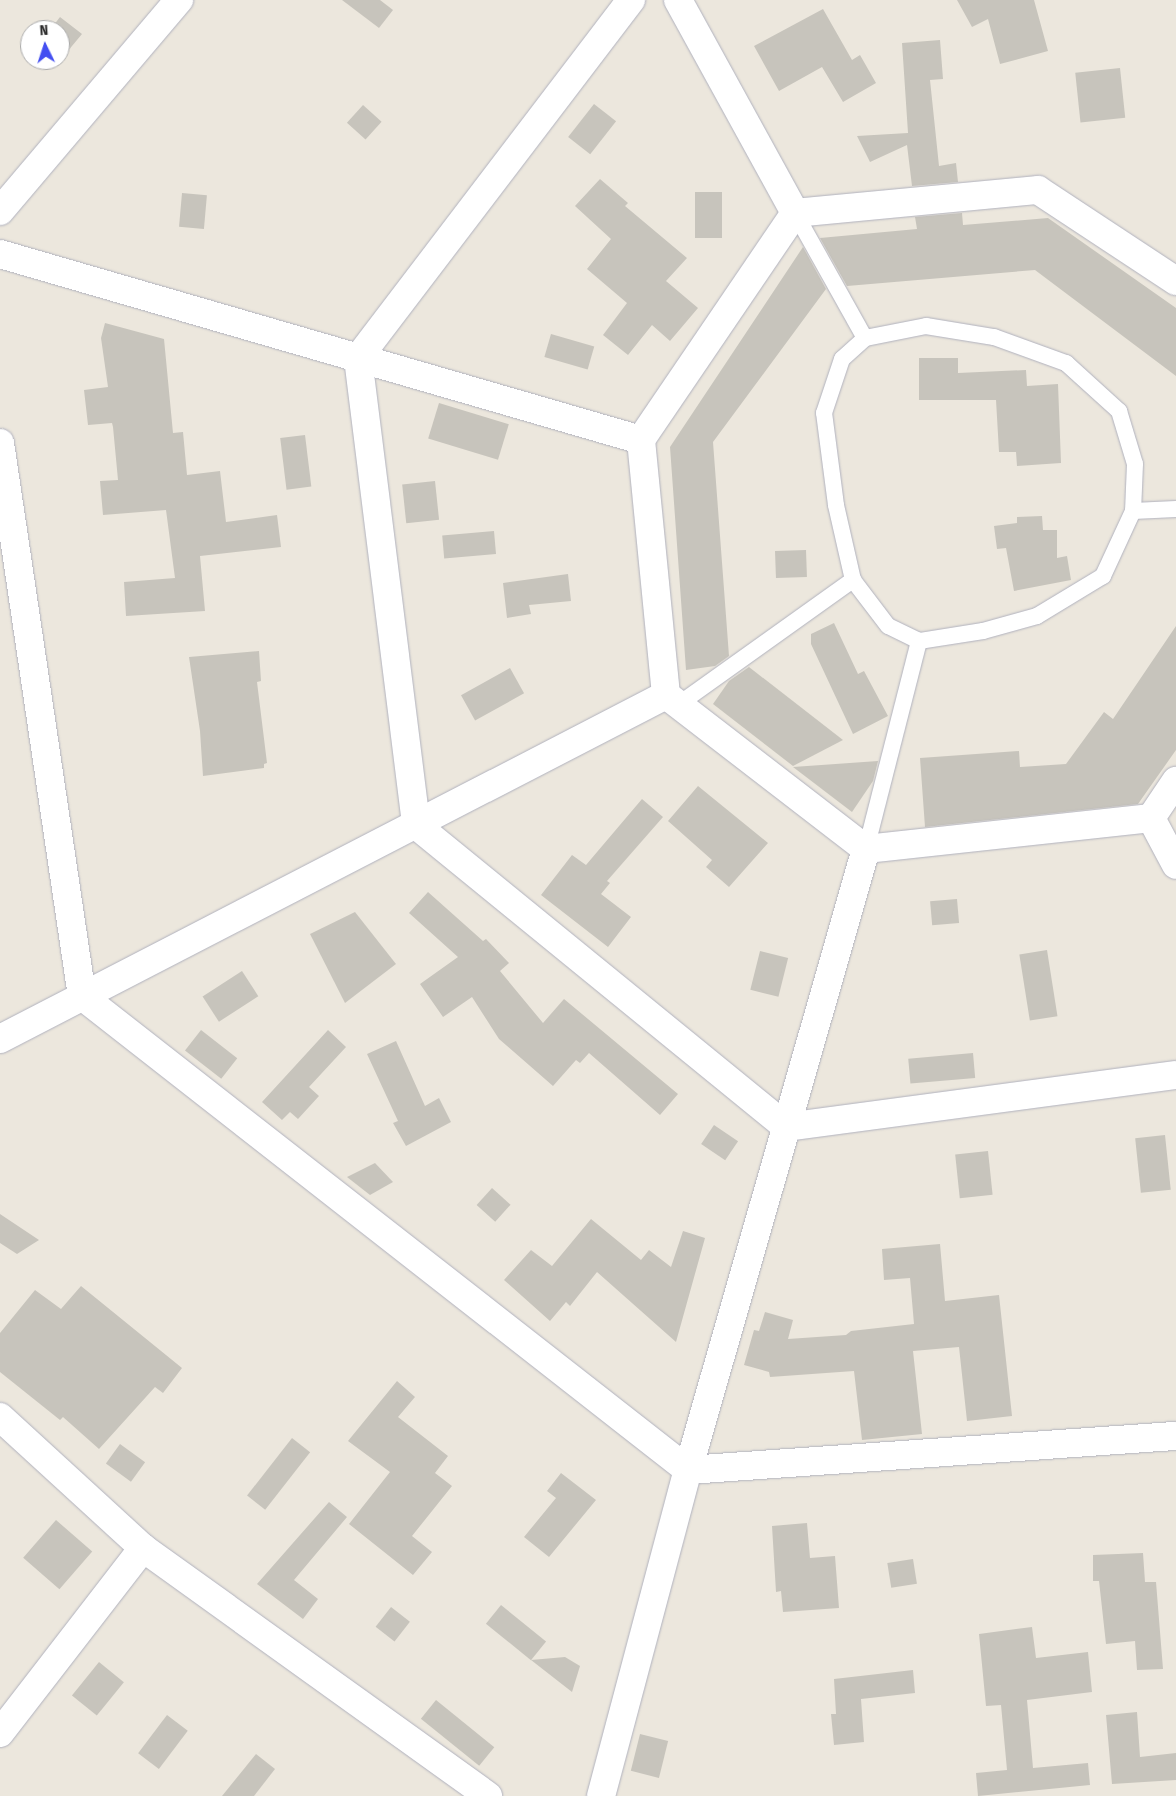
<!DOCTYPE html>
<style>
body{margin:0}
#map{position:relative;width:1176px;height:1796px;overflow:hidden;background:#ece7dd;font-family:"Fira Sans Condensed",sans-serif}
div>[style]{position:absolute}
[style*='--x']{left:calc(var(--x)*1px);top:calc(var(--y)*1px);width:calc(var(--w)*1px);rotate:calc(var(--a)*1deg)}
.building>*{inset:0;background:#c7c4bc;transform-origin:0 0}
.roads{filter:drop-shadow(0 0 1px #b0b1bd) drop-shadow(0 0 1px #b0b1bd)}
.lane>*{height:16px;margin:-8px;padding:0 8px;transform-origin:8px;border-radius:8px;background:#fff}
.street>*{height:28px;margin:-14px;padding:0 14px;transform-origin:14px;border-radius:14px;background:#fff}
span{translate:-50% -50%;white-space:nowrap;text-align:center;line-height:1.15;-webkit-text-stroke:5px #fff;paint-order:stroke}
.north{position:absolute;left:20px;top:20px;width:50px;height:50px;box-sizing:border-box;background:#fff;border:1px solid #aaa;border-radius:50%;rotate:356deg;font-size:14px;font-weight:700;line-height:20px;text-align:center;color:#2a2a2a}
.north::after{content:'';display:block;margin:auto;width:18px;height:22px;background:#444ff1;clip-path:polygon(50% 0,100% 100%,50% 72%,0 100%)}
</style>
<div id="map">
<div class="building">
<i style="clip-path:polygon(342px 0,380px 0,393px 10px,379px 28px)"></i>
<i style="clip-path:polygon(957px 0,1034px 0,1048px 51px,1000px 64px,988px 19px,972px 27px)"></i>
<i style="clip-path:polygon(823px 9px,852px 60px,860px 55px,876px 83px,843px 102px,822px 67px,779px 91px,754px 46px)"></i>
<i style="clip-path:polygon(60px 17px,82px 34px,57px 64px,52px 60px,60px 60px,60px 30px,50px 30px)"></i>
<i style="clip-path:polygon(940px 40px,943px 79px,930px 80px,939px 166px,956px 163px,958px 182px,912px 186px,907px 145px,870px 162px,857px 136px,908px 133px,902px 43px)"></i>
<i style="left:1120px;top:68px;width:50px;height:45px;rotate:84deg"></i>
<i style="left:594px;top:104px;width:28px;height:42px;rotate:38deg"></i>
<i style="left:363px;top:105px;width:25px;height:24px;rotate:42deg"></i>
<i style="clip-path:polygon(600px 179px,628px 203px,625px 206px,687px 258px,666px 281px,698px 308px,670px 341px,652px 325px,628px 355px,603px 335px,627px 303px,587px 269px,611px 239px,575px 206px)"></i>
<i style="left:695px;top:192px;width:27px;height:46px"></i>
<i style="left:182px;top:193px;width:25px;height:34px;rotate:5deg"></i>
<i style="clip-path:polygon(962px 213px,963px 225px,1048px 218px,1176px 308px,1176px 376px,1035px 270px,847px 286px,820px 238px,917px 229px,915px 217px)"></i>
<i style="clip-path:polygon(803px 247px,826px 289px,713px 442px,729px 656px,715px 666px,686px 670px,670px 447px)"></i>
<i style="clip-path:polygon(105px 323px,164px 339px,173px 433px,183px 432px,187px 475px,220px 471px,226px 522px,277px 515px,281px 547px,200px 556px,205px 611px,126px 616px,124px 582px,175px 578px,166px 510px,103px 515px,100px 481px,118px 480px,113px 427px,112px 423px,88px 425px,84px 390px,108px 387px,101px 338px)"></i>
<i style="left:551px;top:334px;width:45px;height:24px;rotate:16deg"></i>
<i style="clip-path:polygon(919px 358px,958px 358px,958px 373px,1026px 370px,1027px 386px,1058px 384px,1061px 463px,1017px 466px,1016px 452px,999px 452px,996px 400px,919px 400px)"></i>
<i style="left:439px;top:403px;width:73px;height:37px;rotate:17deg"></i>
<i style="left:305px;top:435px;width:52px;height:25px;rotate:83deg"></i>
<i style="left:435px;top:481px;width:39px;height:33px;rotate:84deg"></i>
<i style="clip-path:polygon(1042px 516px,1043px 530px,1057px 530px,1057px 558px,1067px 556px,1071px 580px,1014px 591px,1006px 548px,997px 549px,994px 526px,1017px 523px,1017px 517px)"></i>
<i style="left:494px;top:531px;width:23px;height:52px;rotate:85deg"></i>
<i style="left:806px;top:550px;width:27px;height:31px;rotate:88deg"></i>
<i style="clip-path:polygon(568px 574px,571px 601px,529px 605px,531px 614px,507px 618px,503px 583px)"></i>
<i style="clip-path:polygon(834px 623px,858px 674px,864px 671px,888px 716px,853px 734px,811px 644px,811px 634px)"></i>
<i style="clip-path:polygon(1176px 626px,1176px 750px,1138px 804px,925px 827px,920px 758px,1019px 751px,1020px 767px,1066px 764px,1104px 712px,1113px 719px)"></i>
<i style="clip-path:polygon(259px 651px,261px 681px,257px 682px,267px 763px,264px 764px,264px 768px,203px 776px,200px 731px,189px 657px)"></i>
<i style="clip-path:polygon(749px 667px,843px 740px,793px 766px,713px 704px,729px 681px)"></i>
<i style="left:510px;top:668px;width:29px;height:56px;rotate:61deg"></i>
<i style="clip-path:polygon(878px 761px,873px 781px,852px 812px,793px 767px)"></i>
<i style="clip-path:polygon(698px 786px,768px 843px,729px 887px,706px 867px,712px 860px,668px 821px)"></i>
<i style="clip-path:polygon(642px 799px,663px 817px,607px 881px,610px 883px,601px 894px,631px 917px,608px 947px,541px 895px,572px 855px,586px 865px)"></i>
<i style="clip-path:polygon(428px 892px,483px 941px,486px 939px,509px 963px,500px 971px,543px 1023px,564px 999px,678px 1094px,660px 1115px,589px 1053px,580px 1063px,576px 1060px,553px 1086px,499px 1039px,472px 997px,443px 1017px,420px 984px,458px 957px,409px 913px)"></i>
<i style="left:957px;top:899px;width:24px;height:27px;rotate:85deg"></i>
<i style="clip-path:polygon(355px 912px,396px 964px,345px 1003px,310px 934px)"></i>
<i style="left:1047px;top:950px;width:67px;height:28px;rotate:81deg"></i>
<i style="left:760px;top:951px;width:29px;height:40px;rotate:14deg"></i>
<i style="left:242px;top:971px;width:30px;height:47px;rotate:57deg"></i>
<i style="left:201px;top:1030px;width:46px;height:26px;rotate:38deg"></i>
<i style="clip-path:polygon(328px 1030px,346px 1047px,309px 1087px,319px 1096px,298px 1119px,290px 1112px,282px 1120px,262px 1102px)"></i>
<i style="clip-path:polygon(396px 1041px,425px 1106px,439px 1098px,451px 1122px,406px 1146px,393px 1123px,398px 1121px,367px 1054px)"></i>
<i style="left:973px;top:1053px;width:25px;height:65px;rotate:85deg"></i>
<i style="left:714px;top:1125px;width:29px;height:23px;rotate:34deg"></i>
<i style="left:1165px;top:1135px;width:55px;height:30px;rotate:84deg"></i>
<i style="left:988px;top:1151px;width:44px;height:33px;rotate:84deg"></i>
<i style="clip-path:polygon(375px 1163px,393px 1182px,370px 1195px,347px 1177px)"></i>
<i style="left:492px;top:1188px;width:25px;height:23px;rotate:42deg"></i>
<i style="clip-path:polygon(0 1214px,39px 1240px,17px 1254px,0 1243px)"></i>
<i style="clip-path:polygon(591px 1219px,641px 1260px,649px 1250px,671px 1267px,683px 1231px,705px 1238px,676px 1342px,597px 1272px,570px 1306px,566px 1302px,550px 1321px,504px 1280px,531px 1250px,552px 1266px)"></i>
<i style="clip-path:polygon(940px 1244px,945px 1301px,999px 1295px,1012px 1416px,967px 1421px,959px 1347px,913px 1351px,922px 1434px,862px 1440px,854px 1371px,770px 1377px,769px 1372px,744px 1365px,754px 1330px,759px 1331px,765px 1312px,793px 1320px,788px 1339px,846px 1335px,851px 1331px,914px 1324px,910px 1278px,884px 1280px,882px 1249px)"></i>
<i style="clip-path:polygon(81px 1286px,182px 1368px,163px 1393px,155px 1387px,99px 1449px,63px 1417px,60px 1420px,0 1372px,0 1333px,35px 1290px,61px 1309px)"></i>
<i style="clip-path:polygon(397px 1381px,415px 1397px,398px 1417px,448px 1456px,435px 1473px,452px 1486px,412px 1536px,432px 1552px,413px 1575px,349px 1524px,390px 1472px,348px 1441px)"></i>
<i style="left:292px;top:1438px;width:23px;height:73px;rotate:38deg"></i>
<i style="left:120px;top:1444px;width:31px;height:24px;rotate:36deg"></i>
<i style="clip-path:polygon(561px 1473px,596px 1500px,549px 1557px,524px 1537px,556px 1498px,547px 1491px)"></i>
<i style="clip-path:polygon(329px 1502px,347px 1517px,294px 1580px,318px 1599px,303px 1619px,257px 1584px)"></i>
<i style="left:56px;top:1520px;width:48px;height:50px;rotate:41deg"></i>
<i style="clip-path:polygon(807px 1523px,810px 1558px,835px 1556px,839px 1608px,783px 1612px,781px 1591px,776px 1592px,772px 1526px)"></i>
<i style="clip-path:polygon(1143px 1553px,1145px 1582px,1156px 1582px,1163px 1669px,1137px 1670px,1135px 1641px,1106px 1644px,1099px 1581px,1093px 1581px,1093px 1555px)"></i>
<i style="left:913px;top:1559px;width:25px;height:26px;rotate:81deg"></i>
<i style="left:501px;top:1605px;width:58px;height:24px;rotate:39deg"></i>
<i style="left:391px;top:1607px;width:24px;height:25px;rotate:38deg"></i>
<i style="clip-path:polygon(1032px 1627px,1036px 1658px,1088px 1652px,1092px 1692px,1027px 1700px,1033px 1768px,1088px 1763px,1090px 1785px,978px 1796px,976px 1773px,1007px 1770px,1001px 1705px,986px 1706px,979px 1634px)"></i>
<i style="clip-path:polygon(565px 1657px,580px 1666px,572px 1692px,531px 1660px)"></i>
<i style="left:99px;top:1662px;width:32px;height:43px;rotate:39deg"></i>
<i style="clip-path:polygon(913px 1670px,915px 1693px,861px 1699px,864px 1742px,834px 1745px,831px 1714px,836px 1714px,834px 1679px)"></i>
<i style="left:436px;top:1700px;width:75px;height:24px;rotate:39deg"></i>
<i style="clip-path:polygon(1137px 1712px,1140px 1757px,1176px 1753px,1176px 1780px,1112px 1784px,1106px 1715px)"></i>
<i style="left:167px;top:1715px;width:26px;height:48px;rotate:37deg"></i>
<i style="left:640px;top:1734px;width:29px;height:38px;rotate:14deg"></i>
<i style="clip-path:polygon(256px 1754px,275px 1769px,254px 1796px,222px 1796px)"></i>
</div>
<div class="roads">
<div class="lane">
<i style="--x:795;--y:213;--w:143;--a:60.8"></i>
<i style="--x:926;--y:326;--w:69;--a:9.2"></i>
<i style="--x:994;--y:337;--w:77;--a:19.9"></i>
<i style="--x:1066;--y:363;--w:72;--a:42.2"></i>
<i style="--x:1119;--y:411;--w:55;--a:73.2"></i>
<i style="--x:1135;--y:464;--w:47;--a:92.4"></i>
<i style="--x:1133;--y:511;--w:72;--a:114.8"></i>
<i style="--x:1103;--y:576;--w:77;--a:148.8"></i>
<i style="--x:1037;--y:616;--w:56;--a:164.5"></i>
<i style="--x:983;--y:631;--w:65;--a:171.1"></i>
<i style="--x:919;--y:641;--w:34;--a:-154"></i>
<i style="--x:888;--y:626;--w:58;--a:-127.3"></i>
<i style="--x:853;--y:580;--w:77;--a:-102.8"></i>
<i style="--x:836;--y:505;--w:93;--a:-97.4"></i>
<i style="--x:824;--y:413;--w:57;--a:-71.6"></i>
<i style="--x:842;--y:359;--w:31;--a:-42"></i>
<i style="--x:865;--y:338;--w:62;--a:-11.1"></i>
<i style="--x:1133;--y:511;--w:43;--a:-2.7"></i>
<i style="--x:679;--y:704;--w:214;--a:-35.5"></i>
<i style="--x:866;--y:849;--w:215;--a:-75.7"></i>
</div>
<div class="street">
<i style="--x:631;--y:0;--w:450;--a:127.3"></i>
<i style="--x:358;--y:358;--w:471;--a:82.9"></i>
<i style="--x:416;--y:825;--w:478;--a:39.2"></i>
<i style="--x:786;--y:1127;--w:393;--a:-7.6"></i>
<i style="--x:678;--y:0;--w:243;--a:61.2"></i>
<i style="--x:0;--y:211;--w:277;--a:-49.7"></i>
<i style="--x:0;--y:254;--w:667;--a:16.18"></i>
<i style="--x:1176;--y:281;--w:165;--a:-146.6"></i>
<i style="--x:1038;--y:190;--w:244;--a:174.6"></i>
<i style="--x:795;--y:213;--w:274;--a:124.2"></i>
<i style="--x:641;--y:440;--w:256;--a:84.4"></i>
<i style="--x:666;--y:695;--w:252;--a:37.6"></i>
<i style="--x:866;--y:849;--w:287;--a:-6.2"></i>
<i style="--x:1151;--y:818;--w:45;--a:-56"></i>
<i style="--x:0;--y:443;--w:559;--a:81.57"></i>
<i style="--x:82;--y:996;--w:769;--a:38.03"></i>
<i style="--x:688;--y:1470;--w:489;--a:-4"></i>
<i style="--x:1151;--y:818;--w:53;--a:62"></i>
<i style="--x:0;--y:1039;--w:750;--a:-27.32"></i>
<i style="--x:0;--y:1417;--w:194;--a:42.5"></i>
<i style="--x:143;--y:1548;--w:425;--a:35.7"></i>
<i style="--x:0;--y:1733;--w:234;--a:-52.3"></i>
<i style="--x:601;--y:1796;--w:337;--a:-75.1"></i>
<i style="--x:688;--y:1470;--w:646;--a:-74.01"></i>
</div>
</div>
<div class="north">N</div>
</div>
